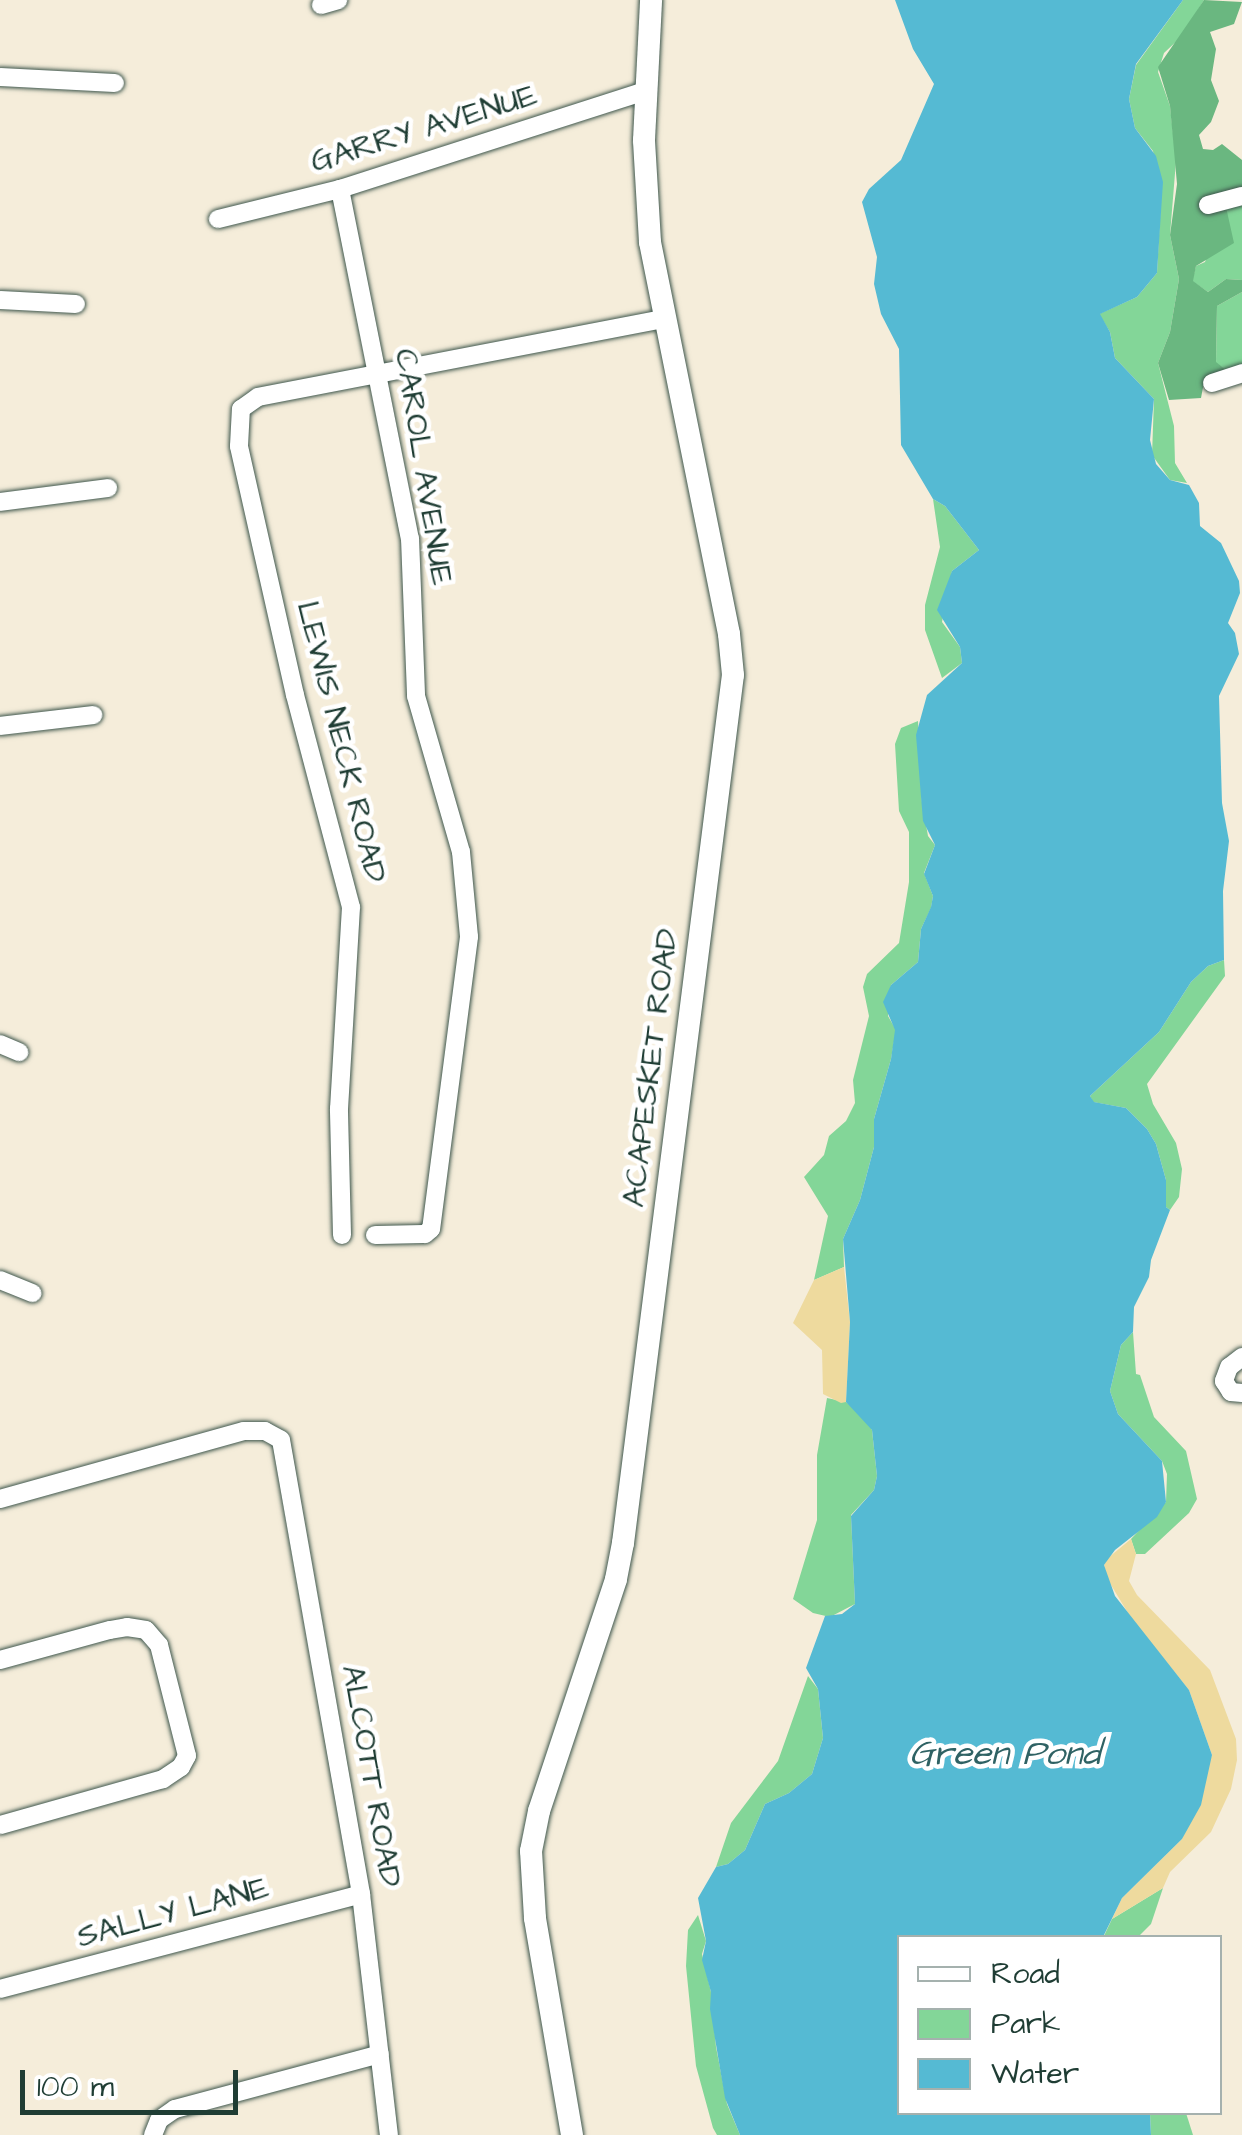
<!DOCTYPE html>
<style>
body{margin:0}
#map{position:relative;width:1242px;height:2135px;overflow:hidden;background:#f5edda;font-family:"Architects Daughter",sans-serif}
div>[style]{position:absolute}
[style*='--x']{left:calc(var(--x)*1px);top:calc(var(--y)*1px);width:calc(var(--w)*1px);rotate:calc(var(--a)*1deg)}
.green>*{inset:0;background:#83d698}
.forest>*{inset:0;background:#6ab780}
.sand>*{inset:0;background:#eeda9e}
.water>*{inset:0;background:#55bad3}
.roads{filter:drop-shadow(0 0 2px #3f574d) drop-shadow(0 0 2px #3f574d)}
.minor>*{height:18px;margin:-9px;padding:0 9px;transform-origin:9px;border-radius:9px;background:#fff}
.major>*{height:22px;margin:-11px;padding:0 11px;transform-origin:11px;border-radius:11px;background:#fff}
span{translate:-50% -50%;white-space:nowrap;text-align:center;line-height:1.15;-webkit-text-stroke:9px #fff;paint-order:stroke}
.street-label{font-size:32px;color:#1f3d34}
.water-label{font-size:35px;color:#2f6264;font-style:italic}
.legend{position:absolute;left:897px;top:1935px;width:325px;height:180px;box-sizing:border-box;background:#fff;border:2px solid #a5b1ae;margin:0;padding:12px 18px;list-style:none;font-size:30px;color:#1f3d34}
.legend li{display:flex;align-items:center;gap:20px;height:50px}
.legend b{width:50px;border:2px solid #a5b1ae}
.scale{position:absolute;left:20px;top:2070px;width:218px;height:45px;box-sizing:border-box;border:5px solid #1f3d34;border-top:0;padding-left:12px;font-size:30px;line-height:35px;white-space:nowrap;color:#1f3d34;-webkit-text-stroke:8px #fff;paint-order:stroke}
</style>
<div id="map">
<div class="green">
<i style="clip-path:polygon(1183px 0,1204px 0,1181px 37px,1164px 53px,1158px 72px,1170px 106px,1176px 161px,1170px 235px,1179px 279px,1170px 332px,1158px 363px,1174px 426px,1175px 463px,1187px 483px,1170px 480px,1152px 455px,1154px 399px,1115px 358px,1110px 332px,1099px 314px,1137px 297px,1157px 273px,1161px 199px,1153px 151px,1135px 128px,1129px 99px,1136px 65px)"></i>
<i style="clip-path:polygon(1242px 203px,1242px 280px,1226px 279px,1208px 292px,1192px 281px,1196px 266px,1205px 262px,1226px 207px)"></i>
<i style="clip-path:polygon(1242px 292px,1242px 366px,1226px 370px,1216px 363px,1217px 306px)"></i>
<i style="clip-path:polygon(933px 499px,945px 506px,979px 550px,952px 571px,942px 622px,960px 647px,962px 663px,942px 678px,925px 630px,925px 605px,940px 547px)"></i>
<i style="clip-path:polygon(918px 721px,922px 803px,928px 836px,935px 845px,924px 873px,933px 896px,931px 908px,921px 929px,918px 962px,891px 985px,888px 1016px,896px 1030px,891px 1059px,874px 1119px,874px 1147px,860px 1200px,843px 1239px,844px 1267px,814px 1280px,828px 1216px,804px 1177px,824px 1155px,829px 1136px,846px 1121px,855px 1103px,853px 1080px,869px 1016px,863px 987px,867px 974px,899px 943px,909px 882px,909px 832px,899px 811px,895px 744px,901px 728px)"></i>
<i style="clip-path:polygon(1224px 960px,1225px 976px,1147px 1084px,1153px 1104px,1176px 1143px,1182px 1169px,1179px 1197px,1170px 1210px,1166px 1207px,1166px 1180px,1156px 1144px,1147px 1129px,1126px 1108px,1093px 1102px,1090px 1096px,1159px 1032px,1191px 982px,1208px 966px)"></i>
<i style="clip-path:polygon(1133px 1332px,1136px 1374px,1140px 1375px,1154px 1417px,1186px 1451px,1197px 1499px,1189px 1513px,1145px 1554px,1136px 1554px,1131px 1539px,1166px 1502px,1167px 1474px,1162px 1461px,1118px 1414px,1110px 1391px,1121px 1345px)"></i>
<i style="clip-path:polygon(827px 1398px,846px 1402px,863px 1415px,872px 1430px,877px 1476px,874px 1490px,851px 1515px,855px 1604px,830px 1617px,813px 1613px,793px 1599px,817px 1520px,817px 1455px)"></i>
<i style="clip-path:polygon(808px 1676px,818px 1689px,823px 1738px,812px 1774px,789px 1793px,765px 1804px,745px 1850px,728px 1864px,716px 1867px,731px 1823px,778px 1761px)"></i>
<i style="clip-path:polygon(1163px 1888px,1151px 1924px,1138px 1937px,1103px 1938px,1112px 1919px)"></i>
<i style="clip-path:polygon(698px 1915px,706px 1941px,702px 1954px,711px 1992px,716px 2047px,727px 2104px,740px 2135px,717px 2135px,713px 2128px,696px 2066px,686px 1966px,688px 1930px)"></i>
<i style="clip-path:polygon(1150px 2113px,1186px 2113px,1193px 2135px,1151px 2135px)"></i>
</div>
<div class="forest">
<i style="clip-path:polygon(1204px 0,1242px 2px,1234px 24px,1210px 32px,1216px 49px,1211px 80px,1219px 101px,1211px 122px,1199px 135px,1203px 149px,1213px 150px,1222px 144px,1242px 160px,1242px 188px,1226px 207px,1234px 243px,1196px 266px,1193px 281px,1208px 292px,1226px 279px,1242px 280px,1242px 292px,1217px 306px,1216px 362px,1226px 370px,1205px 377px,1201px 398px,1169px 400px,1158px 363px,1170px 332px,1179px 279px,1170px 235px,1177px 184px,1170px 106px,1158px 67px)"></i>
</div>
<div class="sand">
<i style="clip-path:polygon(844px 1267px,850px 1322px,846px 1402px,841px 1403px,823px 1394px,822px 1350px,793px 1323px,814px 1280px)"></i>
<i style="clip-path:polygon(1131px 1539px,1136px 1554px,1129px 1581px,1137px 1595px,1210px 1670px,1236px 1739px,1237px 1760px,1231px 1789px,1211px 1832px,1170px 1872px,1163px 1888px,1112px 1919px,1122px 1898px,1182px 1839px,1212px 1755px,1189px 1690px,1131px 1618px,1108px 1580px,1104px 1565px,1108px 1558px)"></i>
</div>
<div class="water">
<i style="clip-path:polygon(895px 0,1183px 0,1136px 64px,1129px 99px,1135px 128px,1156px 156px,1163px 182px,1157px 273px,1137px 297px,1100px 314px,1110px 332px,1115px 358px,1154px 399px,1150px 440px,1156px 464px,1170px 480px,1189px 485px,1199px 503px,1200px 526px,1221px 543px,1239px 581px,1240px 593px,1228px 623px,1235px 633px,1239px 654px,1219px 696px,1222px 803px,1229px 841px,1223px 891px,1224px 960px,1208px 966px,1191px 982px,1159px 1032px,1090px 1096px,1094px 1102px,1126px 1108px,1147px 1129px,1156px 1144px,1166px 1180px,1166px 1207px,1170px 1210px,1151px 1260px,1149px 1277px,1134px 1307px,1133px 1332px,1121px 1345px,1110px 1391px,1118px 1414px,1162px 1461px,1166px 1502px,1157px 1517px,1115px 1550px,1104px 1565px,1115px 1596px,1189px 1690px,1212px 1755px,1201px 1805px,1182px 1839px,1122px 1898px,1103px 1937px,900px 1938px,900px 2112px,1150px 2113px,1151px 2135px,740px 2135px,725px 2098px,710px 2009px,711px 1992px,702px 1960px,706px 1941px,698px 1898px,716px 1867px,728px 1864px,745px 1850px,765px 1804px,789px 1793px,812px 1774px,823px 1738px,818px 1689px,806px 1668px,825px 1616px,842px 1614px,855px 1604px,851px 1516px,874px 1490px,877px 1476px,872px 1430px,846px 1402px,850px 1322px,843px 1239px,860px 1200px,874px 1147px,874px 1119px,891px 1059px,895px 1030px,883px 1002px,891px 985px,918px 962px,921px 929px,931px 907px,933px 896px,924px 874px,935px 845px,923px 821px,916px 735px,927px 695px,962px 663px,960px 647px,937px 610px,952px 571px,979px 550px,945px 506px,933px 499px,901px 445px,899px 349px,881px 314px,874px 284px,877px 257px,862px 202px,869px 189px,901px 160px,934px 84px,913px 49px)"></i>
</div>
<div class="roads">
<div class="minor">
<i style="--x:321;--y:5;--w:18;--a:-16"></i>
<i style="--x:0;--y:77;--w:115;--a:3"></i>
<i style="--x:340;--y:189;--w:356;--a:78.7"></i>
<i style="--x:410;--y:538;--w:158;--a:87.8"></i>
<i style="--x:416;--y:696;--w:162;--a:73.9"></i>
<i style="--x:461;--y:852;--w:85;--a:84.6"></i>
<i style="--x:469;--y:937;--w:294;--a:97.4"></i>
<i style="--x:431;--y:1229;--w:8;--a:140"></i>
<i style="--x:425;--y:1234;--w:50;--a:178.9"></i>
<i style="--x:1208;--y:205;--w:35;--a:-15"></i>
<i style="--x:218;--y:219;--w:126;--a:-13.8"></i>
<i style="--x:340;--y:189;--w:321;--a:-17.8"></i>
<i style="--x:0;--y:300;--w:76;--a:3"></i>
<i style="--x:1212;--y:383;--w:32;--a:-18"></i>
<i style="--x:0;--y:502;--w:109;--a:-7.4"></i>
<i style="--x:0;--y:726;--w:94;--a:-6.7"></i>
<i style="--x:0;--y:1044;--w:21;--a:23"></i>
<i style="--x:342;--y:1235;--w:126;--a:-91.4"></i>
<i style="--x:339;--y:1109;--w:202;--a:-86.6"></i>
<i style="--x:351;--y:907;--w:219;--a:-104.8"></i>
<i style="--x:295;--y:695;--w:255;--a:-102.7"></i>
<i style="--x:239;--y:446;--w:37;--a:-87"></i>
<i style="--x:241;--y:409;--w:21;--a:-35"></i>
<i style="--x:258;--y:397;--w:412;--a:-10.9"></i>
<i style="--x:0;--y:1280;--w:35;--a:22"></i>
<i style="--x:1242;--y:1357;--w:16;--a:142"></i>
<i style="--x:1229;--y:1367;--w:15;--a:110"></i>
<i style="--x:1224;--y:1381;--w:13;--a:58"></i>
<i style="--x:1231;--y:1392;--w:11;--a:5"></i>
<i style="--x:0;--y:1499;--w:253;--a:-15.6"></i>
<i style="--x:244;--y:1431;--w:21;--a:0"></i>
<i style="--x:265;--y:1431;--w:18;--a:29"></i>
<i style="--x:281;--y:1440;--w:461;--a:80"></i>
<i style="--x:361;--y:1894;--w:243;--a:83.4"></i>
<i style="--x:0;--y:1660;--w:114;--a:-15.3"></i>
<i style="--x:110;--y:1630;--w:17;--a:-10"></i>
<i style="--x:127;--y:1627;--w:19;--a:9"></i>
<i style="--x:146;--y:1630;--w:20;--a:49"></i>
<i style="--x:159;--y:1645;--w:114;--a:75.8"></i>
<i style="--x:187;--y:1756;--w:13;--a:119"></i>
<i style="--x:181;--y:1767;--w:22;--a:146"></i>
<i style="--x:163;--y:1779;--w:169;--a:164.2"></i>
<i style="--x:0;--y:1989;--w:373;--a:-14.7"></i>
<i style="--x:153;--y:2135;--w:16;--a:-68"></i>
<i style="--x:159;--y:2120;--w:19;--a:-35"></i>
<i style="--x:175;--y:2109;--w:212;--a:-15"></i>
</div>
<div class="major">
<i style="--x:572;--y:2135;--w:220;--a:-99.7"></i>
<i style="--x:535;--y:1918;--w:67;--a:-93.4"></i>
<i style="--x:531;--y:1851;--w:41;--a:-78.7"></i>
<i style="--x:539;--y:1811;--w:244;--a:-71.6"></i>
<i style="--x:616;--y:1579;--w:37;--a:-79"></i>
<i style="--x:623;--y:1543;--w:875;--a:-82.78"></i>
<i style="--x:733;--y:675;--w:41;--a:-95.6"></i>
<i style="--x:729;--y:634;--w:400;--a:-101.4"></i>
<i style="--x:650;--y:242;--w:102;--a:-93.4"></i>
<i style="--x:644;--y:140;--w:140;--a:-87.1"></i>
</div>
</div>
<div class="street-label">
<span style="left:424px;top:129px;rotate:-17deg">GARRY AVENUE</span>
<span style="left:423px;top:467px;rotate:81deg">CAROL AVENUE</span>
<span style="left:341px;top:742px;rotate:76deg">LEWIS NECK ROAD</span>
<span style="left:651px;top:1068px;rotate:-83deg">ACAPESKET ROAD</span>
<span style="left:371px;top:1776px;rotate:80deg">ALCOTT ROAD</span>
<span style="left:173px;top:1913px;rotate:-15deg">SALLY LANE</span>
</div>
<div class="water-label">
<span style="left:1005px;top:1754px">Green Pond</span>
</div>
<ul class="legend">
<li><b style="height:12px;background:#fff"></b>Road</li>
<li><b style="height:28px;background:#83d698"></b>Park</li>
<li><b style="height:28px;background:#55bad3"></b>Water</li>
</ul>
<div class="scale">100 m</div>
</div>
